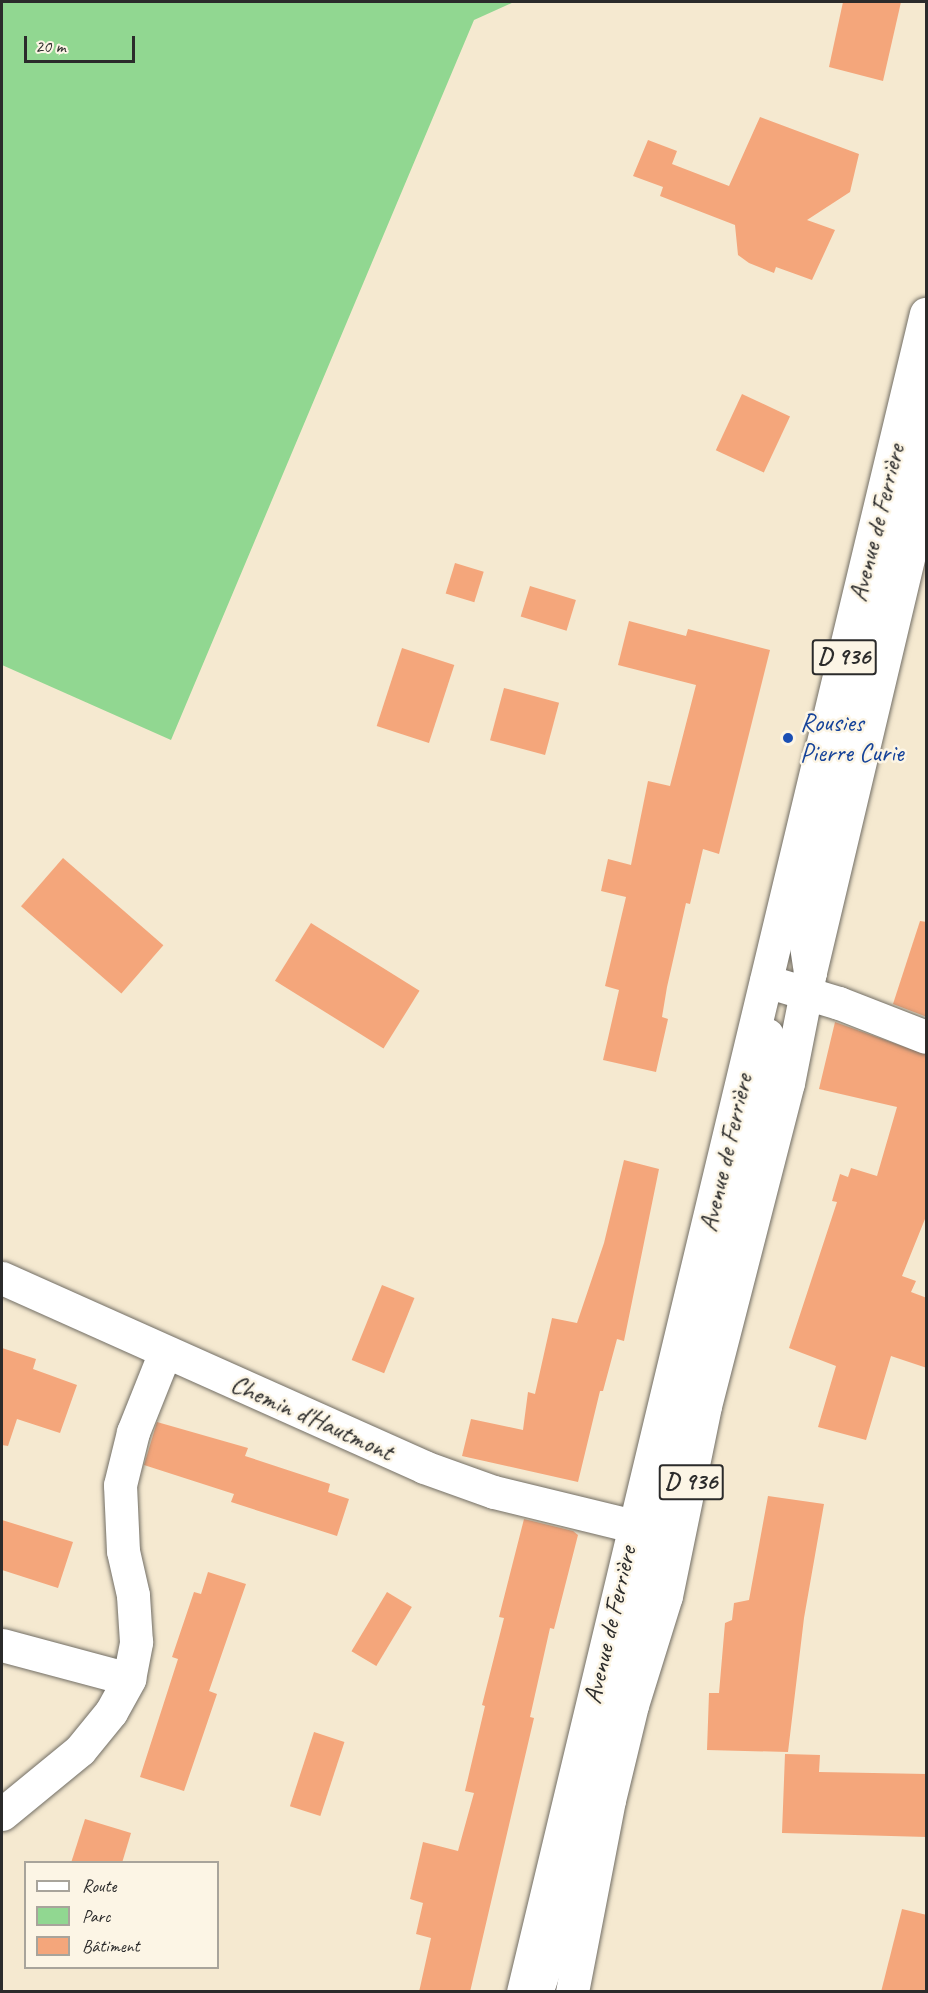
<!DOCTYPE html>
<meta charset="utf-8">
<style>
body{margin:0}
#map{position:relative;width:928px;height:1993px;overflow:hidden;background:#f5e9d0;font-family:Caveat,sans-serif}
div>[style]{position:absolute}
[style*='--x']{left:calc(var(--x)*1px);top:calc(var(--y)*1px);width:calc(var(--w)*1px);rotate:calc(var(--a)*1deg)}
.green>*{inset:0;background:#91d791}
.building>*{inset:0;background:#f4a67b;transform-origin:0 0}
.roads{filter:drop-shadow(0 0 2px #726e65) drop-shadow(0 0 2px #726e65)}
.minor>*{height:33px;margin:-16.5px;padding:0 16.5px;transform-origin:16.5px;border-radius:16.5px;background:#fff}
.major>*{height:33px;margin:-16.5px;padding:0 16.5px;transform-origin:16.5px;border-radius:16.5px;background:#fff}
.dots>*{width:16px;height:16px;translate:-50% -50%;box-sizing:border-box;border:3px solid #fcf5e5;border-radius:50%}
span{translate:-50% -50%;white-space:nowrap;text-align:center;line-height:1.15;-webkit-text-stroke:5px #fcf5e5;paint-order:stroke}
.shield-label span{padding:2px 4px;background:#fcf5e5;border:2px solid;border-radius:4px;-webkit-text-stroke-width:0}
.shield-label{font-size:24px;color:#2b2b2b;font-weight:700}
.street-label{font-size:26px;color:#2b2b2b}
.transit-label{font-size:26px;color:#164399}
.left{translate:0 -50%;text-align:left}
.frame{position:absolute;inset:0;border:3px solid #2b2b2b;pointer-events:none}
.legend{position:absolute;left:24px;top:1861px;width:195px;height:108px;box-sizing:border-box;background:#fcf5e5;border:2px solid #a8a49b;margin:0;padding:8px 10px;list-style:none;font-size:18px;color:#2b2b2b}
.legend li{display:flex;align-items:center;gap:12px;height:30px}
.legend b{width:30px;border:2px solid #a8a49b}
.scale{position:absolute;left:24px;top:36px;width:111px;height:27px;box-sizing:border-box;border:3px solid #2b2b2b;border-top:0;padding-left:8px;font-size:18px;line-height:21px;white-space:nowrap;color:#2b2b2b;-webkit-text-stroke:4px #fcf5e5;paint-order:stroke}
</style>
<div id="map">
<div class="green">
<i style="clip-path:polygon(2px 2px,514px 2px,474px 20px,171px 740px,2px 665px)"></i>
</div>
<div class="building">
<i style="clip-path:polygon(843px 2px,901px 2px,883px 81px,829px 67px)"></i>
<i style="clip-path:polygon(760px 117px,859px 154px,850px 192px,807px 220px,835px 230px,812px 280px,776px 267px,774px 273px,749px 263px,738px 255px,735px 225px,660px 196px,663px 187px,633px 176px,648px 140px,677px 151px,672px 164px,729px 186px)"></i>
<i style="left:742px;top:394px;width:53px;height:62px;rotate:25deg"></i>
<i style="left:455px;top:563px;width:30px;height:32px;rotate:17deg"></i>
<i style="left:530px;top:586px;width:48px;height:32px;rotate:17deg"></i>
<i style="clip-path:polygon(629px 621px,686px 636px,688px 629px,770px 650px,719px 854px,703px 849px,690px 904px,686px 903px,667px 987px,662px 1017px,668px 1019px,656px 1072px,603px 1060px,619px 990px,605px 986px,626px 897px,601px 891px,608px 859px,631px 865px,648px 781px,670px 786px,696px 685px,618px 665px)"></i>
<i style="left:402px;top:648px;width:55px;height:82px;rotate:18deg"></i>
<i style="left:504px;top:688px;width:57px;height:54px;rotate:15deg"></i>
<i style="left:63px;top:858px;width:133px;height:64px;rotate:41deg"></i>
<i style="clip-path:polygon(920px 921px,927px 922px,927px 1017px,893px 1004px)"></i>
<i style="left:311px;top:923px;width:128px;height:68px;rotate:32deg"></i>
<i style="clip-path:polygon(835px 1022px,927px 1055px,927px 1214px,902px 1276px,916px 1281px,911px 1292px,927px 1298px,927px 1368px,891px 1356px,866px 1440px,818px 1427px,836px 1366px,789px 1348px,837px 1202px,832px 1201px,840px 1174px,848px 1177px,851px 1168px,877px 1176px,897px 1107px,819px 1089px)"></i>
<i style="clip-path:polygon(624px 1160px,659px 1169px,624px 1341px,617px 1339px,603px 1391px,600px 1391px,578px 1482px,462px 1456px,471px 1419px,523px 1430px,528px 1392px,535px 1394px,552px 1318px,577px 1323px,604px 1243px)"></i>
<i style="left:382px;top:1285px;width:35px;height:81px;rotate:22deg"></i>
<i style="clip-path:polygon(2px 1348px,36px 1359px,33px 1369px,77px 1385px,60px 1433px,17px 1419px,8px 1446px,2px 1445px)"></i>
<i style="clip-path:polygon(157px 1422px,248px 1448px,245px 1456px,330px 1484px,328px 1492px,349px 1499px,337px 1536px,231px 1502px,234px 1494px,144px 1465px)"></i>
<i style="clip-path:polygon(768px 1496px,824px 1504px,804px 1618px,788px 1752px,707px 1750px,709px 1693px,719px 1693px,725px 1623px,732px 1620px,734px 1603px,749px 1600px)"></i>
<i style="clip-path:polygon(524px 1519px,573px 1531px,578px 1535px,554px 1629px,550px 1628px,530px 1717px,534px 1718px,470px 1992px,419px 1992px,431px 1938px,416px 1934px,423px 1903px,410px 1899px,423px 1842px,458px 1851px,474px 1793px,465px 1791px,485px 1706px,482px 1705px,504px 1618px,499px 1617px)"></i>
<i style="clip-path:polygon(2px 1520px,73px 1542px,58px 1588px,2px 1570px)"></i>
<i style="clip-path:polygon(208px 1572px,246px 1584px,209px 1691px,217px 1694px,184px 1791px,140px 1777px,178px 1659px,172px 1657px,194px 1592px,201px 1594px)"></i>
<i style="left:387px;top:1592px;width:29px;height:69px;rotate:31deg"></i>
<i style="left:314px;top:1732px;width:32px;height:78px;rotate:18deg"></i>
<i style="clip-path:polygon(785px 1754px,820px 1755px,819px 1772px,927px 1774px,927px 1837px,782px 1833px)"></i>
<i style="clip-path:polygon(85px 1819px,131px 1833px,122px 1863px,71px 1863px)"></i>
<i style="clip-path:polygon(902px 1909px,927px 1915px,927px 1992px,881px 1992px)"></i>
</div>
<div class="roads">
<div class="minor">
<i style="--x:810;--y:972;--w:47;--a:-98.7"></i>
<i style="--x:803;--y:926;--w:547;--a:-77.01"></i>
<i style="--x:766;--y:981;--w:76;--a:16.8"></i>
<i style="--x:839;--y:1003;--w:93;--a:21.3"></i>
<i style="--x:2;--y:1278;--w:462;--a:24.1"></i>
<i style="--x:424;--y:1467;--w:74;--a:19.7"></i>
<i style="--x:494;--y:1492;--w:144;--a:13.7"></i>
<i style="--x:634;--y:1526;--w:28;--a:35"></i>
<i style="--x:2;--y:1645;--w:131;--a:15"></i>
<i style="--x:2;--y:1814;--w:101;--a:-39.4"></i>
<i style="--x:80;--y:1750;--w:49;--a:-50.8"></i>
<i style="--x:111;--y:1712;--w:38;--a:-61"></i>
<i style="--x:129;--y:1679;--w:38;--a:-79"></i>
<i style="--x:136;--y:1642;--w:47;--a:-93.7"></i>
<i style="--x:133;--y:1595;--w:45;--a:-102.8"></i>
<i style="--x:123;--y:1551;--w:66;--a:-92.6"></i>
<i style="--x:120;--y:1485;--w:55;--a:-76.2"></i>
<i style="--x:133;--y:1432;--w:86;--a:-68.2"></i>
<i style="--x:537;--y:1990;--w:70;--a:-71.6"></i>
<i style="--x:559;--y:1924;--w:69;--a:-75.8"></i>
<i style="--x:576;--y:1857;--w:393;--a:-77.1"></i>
<i style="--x:664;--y:1474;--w:307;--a:-75.9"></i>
<i style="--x:739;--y:1176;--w:144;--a:-78.8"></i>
</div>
<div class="major">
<i style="--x:523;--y:1992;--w:1726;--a:-76.5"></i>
<i style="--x:572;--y:1992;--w:196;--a:-79.1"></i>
<i style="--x:609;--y:1800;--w:98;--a:-76.4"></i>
<i style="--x:632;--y:1705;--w:114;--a:-72.7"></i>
<i style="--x:666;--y:1596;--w:194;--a:-78.4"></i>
<i style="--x:705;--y:1406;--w:333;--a:-75.6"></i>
<i style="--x:788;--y:1083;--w:113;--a:-78.8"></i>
<i style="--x:810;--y:972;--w:503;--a:-76.66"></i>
</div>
</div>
<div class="dots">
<i style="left:788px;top:738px;background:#1a4fb4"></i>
</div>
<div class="shield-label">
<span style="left:844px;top:657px">D 936</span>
<span style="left:691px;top:1482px">D 936</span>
</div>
<div class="street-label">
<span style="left:877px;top:523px;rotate:-76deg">Avenue de Ferrière</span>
<span style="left:726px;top:1153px;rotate:-77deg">Avenue de Ferrière</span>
<span style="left:312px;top:1418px;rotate:24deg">Chemin d'Hautmont</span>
<span style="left:610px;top:1625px;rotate:-77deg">Avenue de Ferrière</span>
</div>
<div class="transit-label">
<span class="left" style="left:800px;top:738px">Rousies<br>Pierre Curie</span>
</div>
<div class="frame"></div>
<ul class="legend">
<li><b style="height:8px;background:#fff"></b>Route</li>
<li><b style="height:16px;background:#91d791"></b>Parc</li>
<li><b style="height:16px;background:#f4a67b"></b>Bâtiment</li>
</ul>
<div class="scale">20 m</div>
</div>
